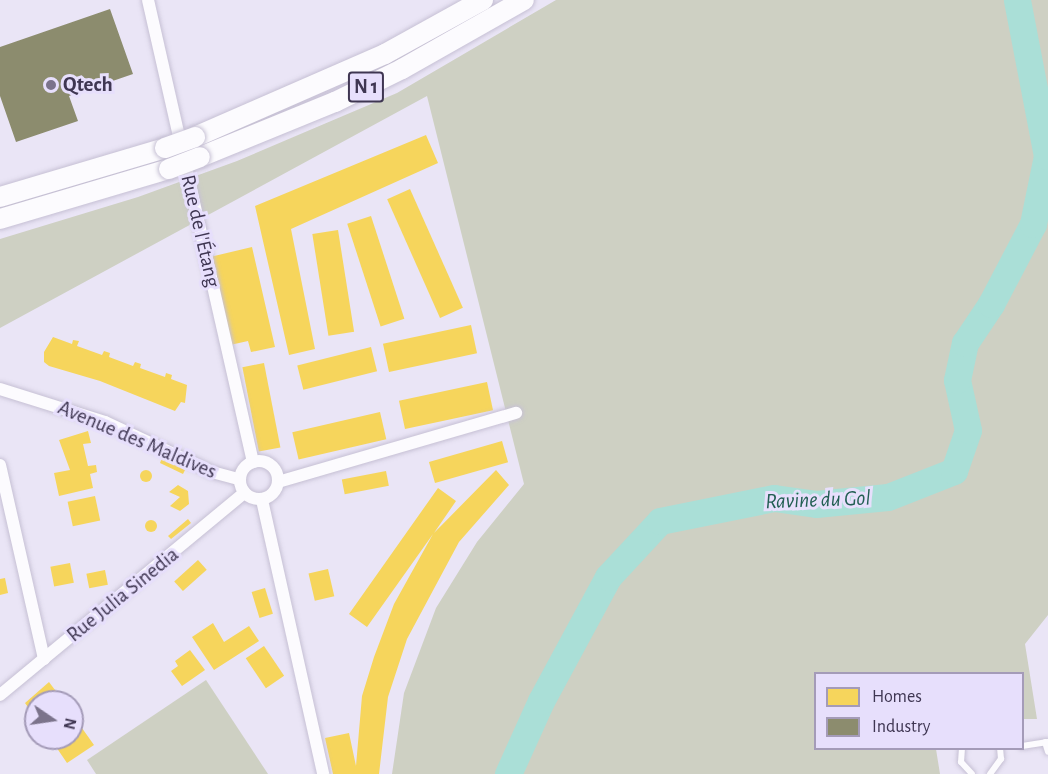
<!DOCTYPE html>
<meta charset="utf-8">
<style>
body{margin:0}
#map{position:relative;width:1048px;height:774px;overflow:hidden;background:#eae5f6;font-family:"Alegreya Sans",sans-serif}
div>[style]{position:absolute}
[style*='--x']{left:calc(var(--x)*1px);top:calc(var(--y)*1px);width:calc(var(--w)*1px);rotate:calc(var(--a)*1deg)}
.green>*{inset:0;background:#ced0c3}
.homes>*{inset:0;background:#f6d55c;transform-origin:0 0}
.round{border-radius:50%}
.industry>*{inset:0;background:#8c8c6e}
.river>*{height:27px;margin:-13.5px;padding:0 13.5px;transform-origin:13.5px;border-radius:13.5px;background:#aadfd7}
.roads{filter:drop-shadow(0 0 2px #c6c0d4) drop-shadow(0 0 2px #c6c0d4)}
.service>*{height:6px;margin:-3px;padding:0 3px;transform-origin:3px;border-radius:3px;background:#fcfbfe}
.minor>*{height:12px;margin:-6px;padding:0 6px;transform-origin:6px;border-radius:6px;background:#fcfbfe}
.minor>.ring{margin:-6px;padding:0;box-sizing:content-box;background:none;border:12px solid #fcfbfe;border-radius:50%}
.trunk>*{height:20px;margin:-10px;padding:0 10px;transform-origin:10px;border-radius:10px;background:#fcfbfe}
.bridges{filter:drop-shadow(0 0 2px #c6c0d4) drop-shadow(0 0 2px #c6c0d4)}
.trunk-bridge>*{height:20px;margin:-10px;padding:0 10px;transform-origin:10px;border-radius:10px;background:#fcfbfe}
.dots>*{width:16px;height:16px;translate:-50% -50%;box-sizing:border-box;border:3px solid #e7dffc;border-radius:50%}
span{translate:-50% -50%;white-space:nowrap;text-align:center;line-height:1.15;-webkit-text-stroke:6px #e7dffc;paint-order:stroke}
.shield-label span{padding:2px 4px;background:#e7dffc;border:2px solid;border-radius:4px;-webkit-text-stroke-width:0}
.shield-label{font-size:20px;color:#3f3652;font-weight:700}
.poi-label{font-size:21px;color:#3f3652;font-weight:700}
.left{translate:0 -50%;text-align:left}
.street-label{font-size:21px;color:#3f3652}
.water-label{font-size:22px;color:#225f53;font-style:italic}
.legend{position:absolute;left:814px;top:672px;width:210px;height:78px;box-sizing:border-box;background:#e7dffc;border:2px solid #a49bb8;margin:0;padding:8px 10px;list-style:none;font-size:18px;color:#3f3652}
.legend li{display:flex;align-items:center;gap:12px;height:30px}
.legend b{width:30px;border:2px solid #a49bb8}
.north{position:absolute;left:24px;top:690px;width:60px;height:60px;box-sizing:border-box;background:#e7dffc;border:2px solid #a49bb8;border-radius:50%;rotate:103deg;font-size:16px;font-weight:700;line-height:24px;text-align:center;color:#3f3652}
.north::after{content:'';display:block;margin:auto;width:21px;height:27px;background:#7b738b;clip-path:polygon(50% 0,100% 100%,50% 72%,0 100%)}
</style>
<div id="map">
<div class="green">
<i style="clip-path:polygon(556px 0,1048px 0,1048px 615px,1025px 644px,1037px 719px,1023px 719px,1022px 674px,816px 674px,816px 748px,936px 749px,940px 774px,392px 774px,404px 693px,436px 608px,477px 542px,524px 484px,427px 96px,0 328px,0 239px,138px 197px,237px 161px,397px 93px)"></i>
<i style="clip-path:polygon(206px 680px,268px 774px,96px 774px,87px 760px)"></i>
</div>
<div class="homes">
<i style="clip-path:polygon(426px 135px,438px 163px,291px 229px,315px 349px,289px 355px,255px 206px)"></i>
<i style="left:410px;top:189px;width:130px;height:25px;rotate:66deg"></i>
<i style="left:371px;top:216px;width:108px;height:25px;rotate:72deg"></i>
<i style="left:338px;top:230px;width:103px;height:26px;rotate:81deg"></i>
<i style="clip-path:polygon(252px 247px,275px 347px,251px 352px,248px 341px,230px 345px,210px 257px)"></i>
<i style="left:471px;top:325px;width:29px;height:90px;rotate:78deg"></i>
<i style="clip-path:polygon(53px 337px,72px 344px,73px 340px,79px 341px,77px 346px,102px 355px,104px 351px,110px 353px,109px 357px,133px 366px,135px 362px,141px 364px,140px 368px,165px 377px,166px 373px,172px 375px,171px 379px,187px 385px,185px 403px,181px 402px,175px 411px,100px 381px,49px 366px,44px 362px,44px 352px)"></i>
<i style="left:371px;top:347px;width:25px;height:76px;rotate:76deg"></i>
<i style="left:264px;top:363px;width:86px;height:22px;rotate:79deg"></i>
<i style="left:487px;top:382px;width:29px;height:90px;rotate:78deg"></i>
<i style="left:380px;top:412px;width:28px;height:90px;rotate:77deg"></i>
<i style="clip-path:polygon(88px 431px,91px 443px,83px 444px,88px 466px,96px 465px,97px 472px,90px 474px,93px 488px,59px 496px,54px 473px,70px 470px,59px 440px)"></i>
<i style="left:502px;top:441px;width:22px;height:76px;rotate:74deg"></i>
<i style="clip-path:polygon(162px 458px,185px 470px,183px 474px,160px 463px)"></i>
<i class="round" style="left:140px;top:470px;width:12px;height:12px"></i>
<i style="clip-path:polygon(496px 470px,509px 485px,459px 542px,407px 639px,388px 697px,379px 774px,333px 774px,325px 738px,349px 733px,356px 766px,362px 696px,374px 657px,394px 604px,433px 534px,367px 627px,349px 614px,438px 488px,456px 501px,434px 533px)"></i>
<i style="left:386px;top:471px;width:15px;height:45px;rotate:79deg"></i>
<i style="clip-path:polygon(178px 485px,188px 491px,189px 504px,180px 511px,170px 506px,180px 497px,169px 492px)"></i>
<i style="left:95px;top:496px;width:25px;height:28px;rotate:78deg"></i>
<i style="clip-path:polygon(188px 519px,191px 523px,171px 539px,168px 536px)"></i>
<i class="round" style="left:145px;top:520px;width:12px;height:12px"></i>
<i style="left:198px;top:560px;width:13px;height:32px;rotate:48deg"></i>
<i style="left:70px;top:563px;width:20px;height:20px;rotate:79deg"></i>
<i style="left:328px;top:569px;width:28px;height:20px;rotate:77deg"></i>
<i style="left:105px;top:570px;width:15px;height:19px;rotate:79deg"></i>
<i style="clip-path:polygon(5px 578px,8px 593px,0 595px,0 579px)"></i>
<i style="left:265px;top:588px;width:27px;height:14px;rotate:73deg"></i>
<i style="clip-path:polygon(213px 623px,224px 642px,249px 626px,259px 641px,214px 670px,192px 637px)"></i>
<i style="left:264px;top:646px;width:36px;height:22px;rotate:56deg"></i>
<i style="clip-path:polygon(190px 650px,205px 670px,182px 686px,171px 671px,178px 666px,175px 661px)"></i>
<i style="clip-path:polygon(49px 682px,64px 702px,36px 702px,36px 718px,25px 703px)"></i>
<i style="clip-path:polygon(72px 714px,94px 745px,67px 763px,50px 738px,72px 738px)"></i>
</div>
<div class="industry">
<i style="clip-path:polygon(110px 9px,133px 74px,69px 96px,78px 121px,16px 142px,0 96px,0 47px)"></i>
</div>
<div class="river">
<i style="--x:508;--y:774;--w:80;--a:-65.7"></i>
<i style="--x:541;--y:701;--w:141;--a:-61.6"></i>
<i style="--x:608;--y:577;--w:76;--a:-47.1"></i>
<i style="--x:660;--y:521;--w:116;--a:-11.4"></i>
<i style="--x:774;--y:498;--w:42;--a:8.1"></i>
<i style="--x:816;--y:504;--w:72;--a:-5.6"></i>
<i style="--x:888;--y:497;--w:71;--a:-21.5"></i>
<i style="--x:954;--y:471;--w:43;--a:-71.1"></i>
<i style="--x:968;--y:430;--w:51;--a:-102.4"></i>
<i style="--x:957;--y:380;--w:38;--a:-78"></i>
<i style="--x:965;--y:343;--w:47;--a:-56.3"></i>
<i style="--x:991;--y:304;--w:90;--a:-62.3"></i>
<i style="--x:1033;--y:224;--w:69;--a:-78.4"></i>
<i style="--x:1047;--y:156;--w:159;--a:-100.9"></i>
</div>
<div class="roads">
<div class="service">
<i style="--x:1045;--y:742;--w:10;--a:73"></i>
<i style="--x:1022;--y:746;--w:26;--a:-9"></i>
<i style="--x:962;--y:748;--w:14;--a:94"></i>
<i style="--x:961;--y:762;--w:16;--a:47"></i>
<i style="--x:990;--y:774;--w:19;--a:-54"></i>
<i style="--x:1001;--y:759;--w:11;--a:-95"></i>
</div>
<div class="minor">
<i style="--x:148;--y:0;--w:474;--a:77.2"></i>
<i style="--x:0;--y:389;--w:110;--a:17.4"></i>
<i style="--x:105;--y:422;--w:118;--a:25"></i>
<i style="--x:212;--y:472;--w:28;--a:15"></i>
<i class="ring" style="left:240px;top:461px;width:26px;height:26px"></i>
<i style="--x:0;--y:465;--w:199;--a:77.2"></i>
<i style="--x:278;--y:482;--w:248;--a:-16.2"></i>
<i style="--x:262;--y:500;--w:281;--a:77.4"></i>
<i style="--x:0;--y:695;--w:317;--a:-39.6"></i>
</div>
<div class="trunk">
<i style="--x:195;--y:137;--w:207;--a:-23.6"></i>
<i style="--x:385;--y:54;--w:112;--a:-28.9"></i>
<i style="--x:200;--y:157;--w:146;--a:-22.2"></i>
<i style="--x:335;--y:102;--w:75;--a:-26.2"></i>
<i style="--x:402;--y:69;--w:140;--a:-29.5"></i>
<i style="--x:0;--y:197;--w:172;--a:-16.5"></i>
<i style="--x:0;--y:219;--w:176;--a:-16.5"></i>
</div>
</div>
<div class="bridges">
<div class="trunk-bridge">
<i style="--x:165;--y:148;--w:32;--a:-20"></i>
<i style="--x:169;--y:169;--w:33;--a:-21"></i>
</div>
</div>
<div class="dots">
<i style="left:51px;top:85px;background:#7b738b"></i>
</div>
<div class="shield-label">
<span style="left:366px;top:87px">N 1</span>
</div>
<div class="poi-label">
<span class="left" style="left:63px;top:85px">Qtech</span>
</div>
<div class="street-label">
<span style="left:200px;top:231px;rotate:77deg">Rue de l'Étang</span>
<span style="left:137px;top:440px;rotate:23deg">Avenue des Maldives</span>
<span style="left:123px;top:595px;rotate:-39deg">Rue Julia Sinedia</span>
</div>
<div class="water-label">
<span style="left:818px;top:500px;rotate:-2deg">Ravine du Gol</span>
</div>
<ul class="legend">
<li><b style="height:16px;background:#f6d55c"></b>Homes</li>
<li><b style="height:16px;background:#8c8c6e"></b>Industry</li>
</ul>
<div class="north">N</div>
</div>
